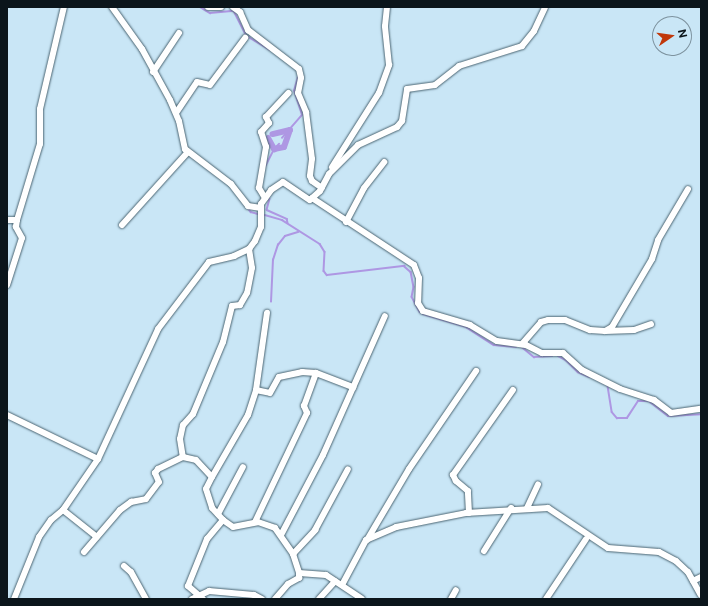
<!DOCTYPE html>
<style>
body{margin:0}
#map{position:relative;width:708px;height:606px;overflow:hidden;background:#c9e6f6;font-family:"Public Sans",sans-serif}
div>[style]{position:absolute}
[style*='--x']{left:calc(var(--x)*1px);top:calc(var(--y)*1px);width:calc(var(--w)*1px);rotate:calc(var(--a)*1deg)}
.stream>*{height:1.5px;margin:-0.75px;padding:0 0.75px;transform-origin:0.75px;border-radius:0.75px;background:#ae97e3}
.canal>*{height:6px;margin:-3px;padding:0 3px;transform-origin:3px;border-radius:3px;background:#ae97e3}
.roads{filter:drop-shadow(0 0 1px #4b6572) drop-shadow(0 0 1px #4b6572)}
.minor>*{height:6px;margin:-3px;padding:0 3px;transform-origin:3px;border-radius:3px;background:#fff}
span{translate:-50% -50%;white-space:nowrap;text-align:center;line-height:1.15;-webkit-text-stroke:3.5px #c9e6f6;paint-order:stroke}
.frame{position:absolute;inset:0;border:8px solid #0b151b;pointer-events:none}
.north{position:absolute;left:652px;top:16px;width:40px;height:40px;box-sizing:border-box;background:#c9e6f6;border:1px solid #7d929e;border-radius:50%;rotate:77deg;font-size:11px;font-weight:700;line-height:16px;text-align:center;color:#0b151b}
.north::after{content:'';display:block;margin:auto;width:14px;height:18px;background:#c0380b;clip-path:polygon(50% 0,100% 100%,50% 72%,0 100%)}
</style>
<div id="map">
<div class="stream">
<i style="--x:200;--y:7;--w:12;--a:31"></i>
<i style="--x:210;--y:13;--w:24;--a:-5"></i>
<i style="--x:234;--y:11;--w:28;--a:63"></i>
<i style="--x:247;--y:36;--w:27;--a:31"></i>
<i style="--x:282;--y:138;--w:30;--a:-49"></i>
<i style="--x:302;--y:115;--w:25;--a:-108"></i>
<i style="--x:294;--y:91;--w:15;--a:-74"></i>
<i style="--x:265;--y:167;--w:20;--a:-63"></i>
<i style="--x:274;--y:149;--w:7;--a:-45"></i>
<i style="--x:270;--y:199;--w:11;--a:105"></i>
<i style="--x:267;--y:210;--w:22;--a:24"></i>
<i style="--x:287;--y:219;--w:4;--a:76"></i>
<i style="--x:248;--y:208;--w:5;--a:53"></i>
<i style="--x:251;--y:212;--w:7;--a:16"></i>
<i style="--x:265;--y:215;--w:18;--a:16"></i>
<i style="--x:282;--y:220;--w:45;--a:32.3"></i>
<i style="--x:320;--y:244;--w:9;--a:58"></i>
<i style="--x:325;--y:252;--w:19;--a:93"></i>
<i style="--x:324;--y:271;--w:5;--a:53"></i>
<i style="--x:327;--y:275;--w:78;--a:-6.7"></i>
<i style="--x:404;--y:266;--w:9;--a:41"></i>
<i style="--x:411;--y:272;--w:15;--a:79"></i>
<i style="--x:414;--y:287;--w:10;--a:101"></i>
<i style="--x:412;--y:297;--w:17;--a:62"></i>
<i style="--x:271;--y:302;--w:42;--a:-87.3"></i>
<i style="--x:273;--y:260;--w:16;--a:-72"></i>
<i style="--x:278;--y:245;--w:11;--a:-52"></i>
<i style="--x:285;--y:236;--w:14;--a:-17"></i>
<i style="--x:423;--y:314;--w:45;--a:16.8"></i>
<i style="--x:466;--y:327;--w:33;--a:33"></i>
<i style="--x:494;--y:345;--w:22;--a:5"></i>
<i style="--x:522;--y:347;--w:16;--a:40"></i>
<i style="--x:534;--y:357;--w:18;--a:-3"></i>
<i style="--x:558;--y:356;--w:9;--a:27"></i>
<i style="--x:566;--y:360;--w:17;--a:45"></i>
<i style="--x:578;--y:372;--w:12;--a:24"></i>
<i style="--x:608;--y:386;--w:26;--a:81"></i>
<i style="--x:612;--y:412;--w:8;--a:50"></i>
<i style="--x:617;--y:418;--w:10;--a:0"></i>
<i style="--x:627;--y:418;--w:20;--a:-57"></i>
<i style="--x:638;--y:401;--w:11;--a:0"></i>
<i style="--x:649;--y:401;--w:24;--a:38"></i>
<i style="--x:668;--y:416;--w:33;--a:-3"></i>
</div>
<div class="canal">
<i style="--x:268;--y:138;--w:13;--a:61"></i>
<i style="--x:274;--y:149;--w:10;--a:-11"></i>
<i style="--x:284;--y:147;--w:18;--a:-71"></i>
<i style="--x:290;--y:130;--w:18;--a:167"></i>
</div>
<div class="roads">
<div class="minor">
<i style="--x:112;--y:7;--w:52;--a:54.5"></i>
<i style="--x:142;--y:49;--w:58;--a:61.2"></i>
<i style="--x:170;--y:100;--w:23;--a:67"></i>
<i style="--x:179;--y:121;--w:29;--a:78"></i>
<i style="--x:185;--y:149;--w:58;--a:37.3"></i>
<i style="--x:231;--y:184;--w:28;--a:52"></i>
<i style="--x:248;--y:206;--w:13;--a:9"></i>
<i style="--x:208;--y:7;--w:13;--a:0"></i>
<i style="--x:233;--y:7;--w:9;--a:36"></i>
<i style="--x:240;--y:12;--w:20;--a:66"></i>
<i style="--x:248;--y:30;--w:64;--a:37.4"></i>
<i style="--x:299;--y:69;--w:9;--a:77"></i>
<i style="--x:301;--y:78;--w:15;--a:101"></i>
<i style="--x:298;--y:93;--w:21;--a:67"></i>
<i style="--x:306;--y:112;--w:47;--a:82.7"></i>
<i style="--x:312;--y:159;--w:17;--a:97"></i>
<i style="--x:310;--y:176;--w:5;--a:68"></i>
<i style="--x:312;--y:181;--w:12;--a:35"></i>
<i style="--x:153;--y:72;--w:47;--a:-56.3"></i>
<i style="--x:176;--y:113;--w:37;--a:-56"></i>
<i style="--x:197;--y:82;--w:13;--a:13"></i>
<i style="--x:210;--y:85;--w:59;--a:-53.3"></i>
<i style="--x:332;--y:167;--w:88;--a:-57.6"></i>
<i style="--x:379;--y:93;--w:30;--a:-70"></i>
<i style="--x:389;--y:65;--w:39;--a:-96"></i>
<i style="--x:385;--y:26;--w:19;--a:-84"></i>
<i style="--x:265;--y:198;--w:12;--a:-121"></i>
<i style="--x:259;--y:188;--w:42;--a:-80.3"></i>
<i style="--x:266;--y:147;--w:16;--a:-108"></i>
<i style="--x:261;--y:132;--w:12;--a:-48"></i>
<i style="--x:269;--y:123;--w:7;--a:-117"></i>
<i style="--x:266;--y:117;--w:33;--a:-47"></i>
<i style="--x:312;--y:198;--w:122;--a:33.3"></i>
<i style="--x:414;--y:265;--w:14;--a:69"></i>
<i style="--x:419;--y:278;--w:25;--a:92"></i>
<i style="--x:418;--y:303;--w:9;--a:58"></i>
<i style="--x:423;--y:311;--w:49;--a:16.6"></i>
<i style="--x:470;--y:325;--w:31;--a:31"></i>
<i style="--x:497;--y:341;--w:29;--a:8"></i>
<i style="--x:526;--y:345;--w:18;--a:27"></i>
<i style="--x:542;--y:353;--w:21;--a:0"></i>
<i style="--x:563;--y:353;--w:25;--a:42"></i>
<i style="--x:582;--y:370;--w:42;--a:26.6"></i>
<i style="--x:620;--y:389;--w:36;--a:18"></i>
<i style="--x:654;--y:400;--w:21;--a:37"></i>
<i style="--x:671;--y:413;--w:30;--a:-8"></i>
<i style="--x:7;--y:220;--w:10;--a:0"></i>
<i style="--x:17;--y:220;--w:79;--a:-73.2"></i>
<i style="--x:40;--y:144;--w:35;--a:-90"></i>
<i style="--x:40;--y:109;--w:105;--a:-76.8"></i>
<i style="--x:346;--y:222;--w:38;--a:-62"></i>
<i style="--x:364;--y:188;--w:33;--a:-52"></i>
<i style="--x:122;--y:225;--w:98;--a:-47.9"></i>
<i style="--x:249;--y:249;--w:19;--a:81"></i>
<i style="--x:252;--y:268;--w:25;--a:101"></i>
<i style="--x:247;--y:293;--w:14;--a:120"></i>
<i style="--x:240;--y:305;--w:8;--a:173"></i>
<i style="--x:232;--y:306;--w:37;--a:104"></i>
<i style="--x:223;--y:342;--w:78;--a:112.6"></i>
<i style="--x:193;--y:414;--w:15;--a:132"></i>
<i style="--x:183;--y:425;--w:14;--a:102"></i>
<i style="--x:180;--y:439;--w:18;--a:81"></i>
<i style="--x:183;--y:457;--w:13;--a:13"></i>
<i style="--x:196;--y:460;--w:23;--a:47"></i>
<i style="--x:212;--y:477;--w:13;--a:117"></i>
<i style="--x:206;--y:489;--w:20;--a:72"></i>
<i style="--x:212;--y:508;--w:16;--a:47"></i>
<i style="--x:223;--y:520;--w:12;--a:35"></i>
<i style="--x:233;--y:527;--w:25;--a:-11"></i>
<i style="--x:258;--y:522;--w:18;--a:19"></i>
<i style="--x:275;--y:528;--w:32;--a:55"></i>
<i style="--x:293;--y:554;--w:20;--a:72"></i>
<i style="--x:7;--y:285;--w:49;--a:-72.3"></i>
<i style="--x:22;--y:238;--w:13;--a:-119"></i>
<i style="--x:16;--y:227;--w:7;--a:-82"></i>
<i style="--x:605;--y:331;--w:29;--a:-2"></i>
<i style="--x:634;--y:330;--w:18;--a:-19"></i>
<i style="--x:522;--y:344;--w:29;--a:-49"></i>
<i style="--x:541;--y:322;--w:7;--a:-16"></i>
<i style="--x:548;--y:320;--w:17;--a:0"></i>
<i style="--x:565;--y:320;--w:27;--a:22"></i>
<i style="--x:590;--y:330;--w:15;--a:4"></i>
<i style="--x:605;--y:331;--w:8;--a:-30"></i>
<i style="--x:612;--y:327;--w:79;--a:-59.5"></i>
<i style="--x:652;--y:259;--w:20;--a:-72"></i>
<i style="--x:658;--y:240;--w:59;--a:-59.5"></i>
<i style="--x:256;--y:390;--w:14;--a:12"></i>
<i style="--x:270;--y:393;--w:18;--a:-61"></i>
<i style="--x:279;--y:377;--w:24;--a:-12"></i>
<i style="--x:302;--y:372;--w:14;--a:4"></i>
<i style="--x:316;--y:373;--w:40;--a:21"></i>
<i style="--x:7;--y:415;--w:101;--a:25.8"></i>
<i style="--x:212;--y:477;--w:72;--a:-59.9"></i>
<i style="--x:248;--y:415;--w:26;--a:-72"></i>
<i style="--x:256;--y:390;--w:78;--a:-81.9"></i>
<i style="--x:527;--y:508;--w:26;--a:-65"></i>
<i style="--x:63;--y:510;--w:43;--a:38.5"></i>
<i style="--x:469;--y:513;--w:22;--a:-93"></i>
<i style="--x:468;--y:491;--w:16;--a:-140"></i>
<i style="--x:456;--y:481;--w:7;--a:-117"></i>
<i style="--x:453;--y:475;--w:104;--a:-54.8"></i>
<i style="--x:218;--y:514;--w:53;--a:-62"></i>
<i style="--x:255;--y:522;--w:121;--a:-64.5"></i>
<i style="--x:307;--y:413;--w:8;--a:-113"></i>
<i style="--x:304;--y:406;--w:35;--a:-70"></i>
<i style="--x:281;--y:535;--w:90;--a:-62.3"></i>
<i style="--x:323;--y:455;--w:152;--a:-66"></i>
<i style="--x:367;--y:540;--w:82;--a:-59.4"></i>
<i style="--x:409;--y:469;--w:119;--a:-55.6"></i>
<i style="--x:484;--y:551;--w:51;--a:-57.9"></i>
<i style="--x:84;--y:552;--w:55;--a:-49.4"></i>
<i style="--x:120;--y:510;--w:14;--a:-36"></i>
<i style="--x:131;--y:502;--w:15;--a:-11"></i>
<i style="--x:146;--y:499;--w:21;--a:-53"></i>
<i style="--x:159;--y:482;--w:10;--a:-114"></i>
<i style="--x:155;--y:473;--w:5;--a:-53"></i>
<i style="--x:158;--y:469;--w:28;--a:-26"></i>
<i style="--x:293;--y:554;--w:33;--a:-47"></i>
<i style="--x:315;--y:530;--w:69;--a:-61.6"></i>
<i style="--x:124;--y:566;--w:9;--a:41"></i>
<i style="--x:131;--y:572;--w:31;--a:61"></i>
<i style="--x:693;--y:581;--w:9;--a:-27"></i>
<i style="--x:342;--y:585;--w:51;--a:-61.9"></i>
<i style="--x:366;--y:540;--w:33;--a:-23"></i>
<i style="--x:396;--y:527;--w:71;--a:-11.3"></i>
<i style="--x:466;--y:513;--w:82;--a:-3.5"></i>
<i style="--x:548;--y:508;--w:72;--a:33.7"></i>
<i style="--x:608;--y:548;--w:51;--a:4.5"></i>
<i style="--x:659;--y:552;--w:19;--a:28"></i>
<i style="--x:676;--y:561;--w:16;--a:43"></i>
<i style="--x:688;--y:572;--w:26;--a:61"></i>
<i style="--x:14;--y:599;--w:67;--a:-68"></i>
<i style="--x:39;--y:537;--w:21;--a:-55"></i>
<i style="--x:51;--y:520;--w:16;--a:-40"></i>
<i style="--x:63;--y:510;--w:62;--a:-55.5"></i>
<i style="--x:98;--y:459;--w:143;--a:-65.2"></i>
<i style="--x:158;--y:329;--w:84;--a:-52.7"></i>
<i style="--x:209;--y:262;--w:26;--a:-13"></i>
<i style="--x:234;--y:256;--w:17;--a:-25"></i>
<i style="--x:249;--y:249;--w:10;--a:-53"></i>
<i style="--x:255;--y:241;--w:15;--a:-67"></i>
<i style="--x:261;--y:227;--w:23;--a:-90"></i>
<i style="--x:261;--y:204;--w:17;--a:-54"></i>
<i style="--x:271;--y:190;--w:14;--a:-34"></i>
<i style="--x:283;--y:182;--w:32;--a:34"></i>
<i style="--x:310;--y:200;--w:13;--a:-42"></i>
<i style="--x:320;--y:191;--w:19;--a:-62"></i>
<i style="--x:329;--y:174;--w:41;--a:-45"></i>
<i style="--x:358;--y:145;--w:43;--a:-24.8"></i>
<i style="--x:397;--y:127;--w:8;--a:-50"></i>
<i style="--x:402;--y:121;--w:32;--a:-81"></i>
<i style="--x:407;--y:89;--w:28;--a:-8"></i>
<i style="--x:435;--y:85;--w:31;--a:-38"></i>
<i style="--x:459;--y:66;--w:66;--a:-17.6"></i>
<i style="--x:522;--y:46;--w:19;--a:-51"></i>
<i style="--x:534;--y:31;--w:26;--a:-65"></i>
<i style="--x:192;--y:599;--w:19;--a:-25"></i>
<i style="--x:209;--y:591;--w:45;--a:5.1"></i>
<i style="--x:254;--y:595;--w:9;--a:27"></i>
<i style="--x:203;--y:599;--w:20;--a:-139"></i>
<i style="--x:188;--y:586;--w:51;--a:-68"></i>
<i style="--x:207;--y:539;--w:25;--a:-50"></i>
<i style="--x:275;--y:599;--w:20;--a:-49"></i>
<i style="--x:288;--y:584;--w:13;--a:-29"></i>
<i style="--x:299;--y:578;--w:5;--a:-90"></i>
<i style="--x:299;--y:573;--w:27;--a:4"></i>
<i style="--x:326;--y:575;--w:43;--a:33.7"></i>
<i style="--x:319;--y:599;--w:24;--a:-48"></i>
<i style="--x:451;--y:599;--w:10;--a:-61"></i>
<i style="--x:546;--y:599;--w:72;--a:-56.3"></i>
</div>
</div>
<div class="frame"></div>
<div class="north">N</div>
</div>
